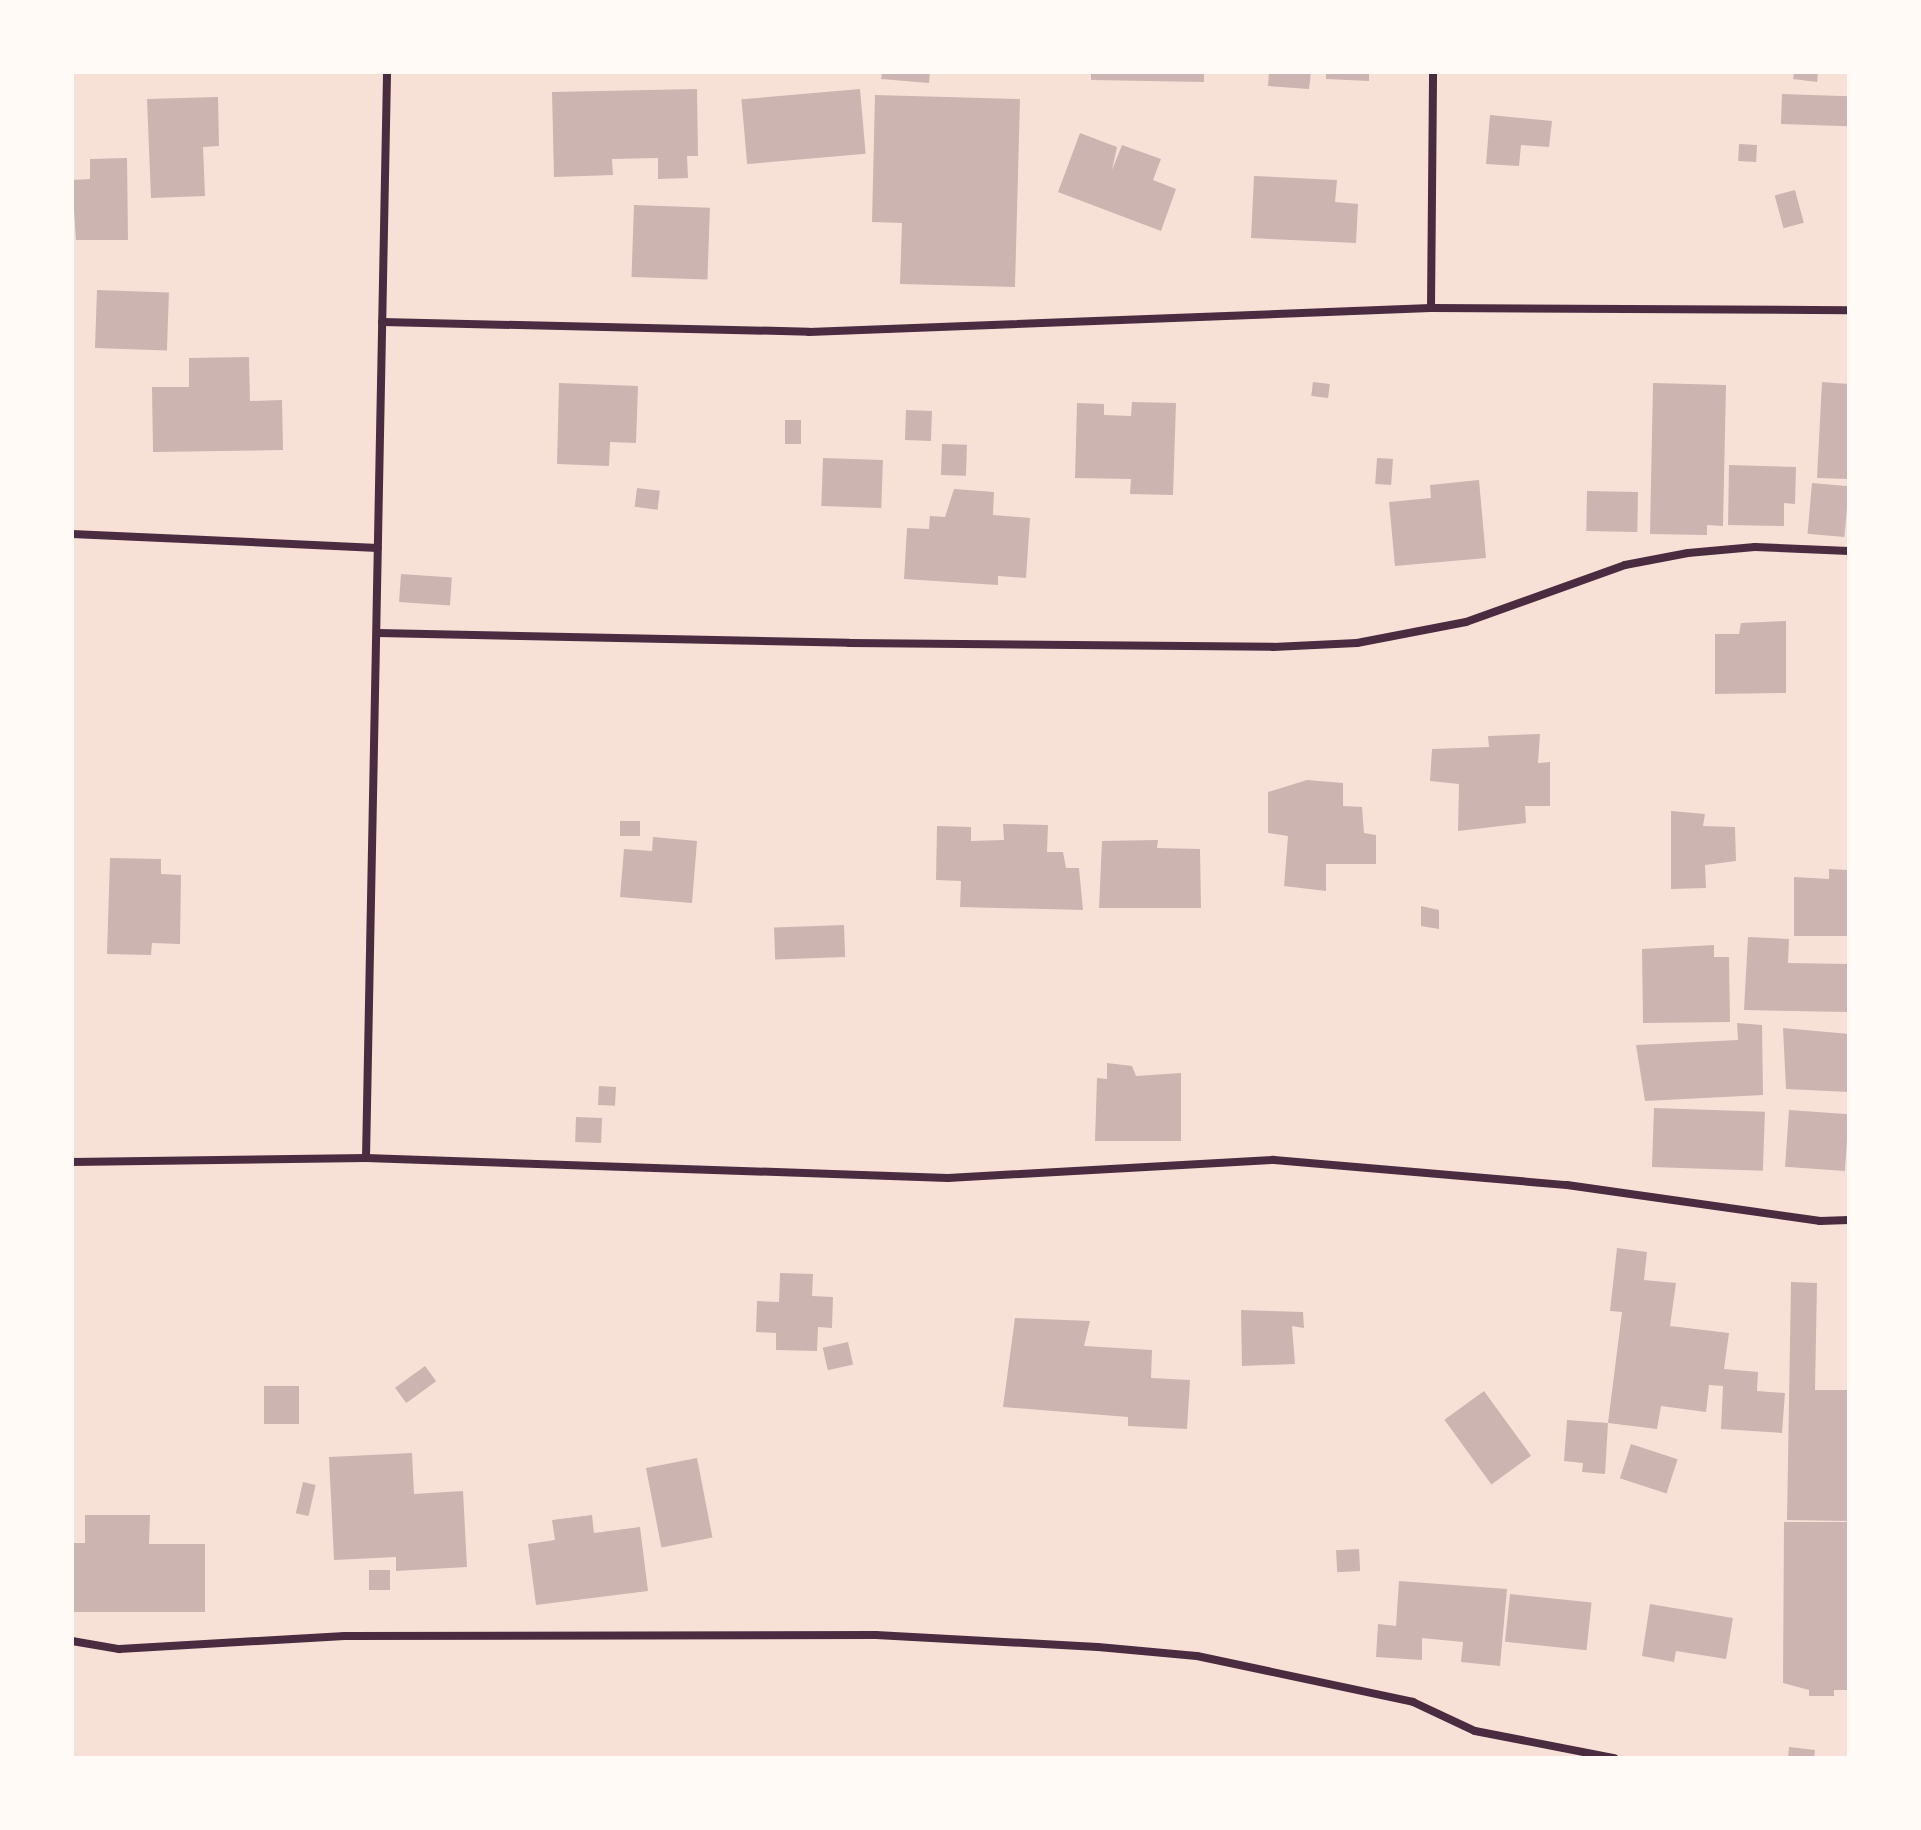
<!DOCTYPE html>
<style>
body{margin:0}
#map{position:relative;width:1921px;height:1830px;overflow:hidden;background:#f7e1d7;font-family:Quicksand,sans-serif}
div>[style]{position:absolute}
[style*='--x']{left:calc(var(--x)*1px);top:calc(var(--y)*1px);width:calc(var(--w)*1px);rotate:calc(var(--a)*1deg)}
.building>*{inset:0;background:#ccb4b1;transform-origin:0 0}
.minor>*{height:8px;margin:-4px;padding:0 4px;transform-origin:4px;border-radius:4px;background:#4a2c40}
span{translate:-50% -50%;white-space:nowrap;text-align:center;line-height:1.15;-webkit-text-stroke:7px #fffaf5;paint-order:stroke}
.frame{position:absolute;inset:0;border:74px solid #fffaf5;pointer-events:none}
</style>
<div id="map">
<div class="building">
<i style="clip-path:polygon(882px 72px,930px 72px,929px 83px,881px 79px)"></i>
<i style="clip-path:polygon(1091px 72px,1204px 72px,1204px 82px,1091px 80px)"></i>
<i style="clip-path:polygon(1269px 72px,1311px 72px,1309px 89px,1268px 86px)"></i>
<i style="clip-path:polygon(1326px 72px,1369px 72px,1369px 81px,1326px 79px)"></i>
<i style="clip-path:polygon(1794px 72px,1818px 72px,1817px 82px,1793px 79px)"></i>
<i style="clip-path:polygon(697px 89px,698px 156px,687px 156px,688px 178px,658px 179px,658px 158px,612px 159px,613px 175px,554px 177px,552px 92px)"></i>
<i style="left:860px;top:89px;width:65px;height:119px;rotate:85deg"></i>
<i style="left:1782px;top:94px;width:67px;height:30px;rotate:2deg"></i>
<i style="clip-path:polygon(875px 95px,1020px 99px,1015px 287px,900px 284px,902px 223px,872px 222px)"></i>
<i style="clip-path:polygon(218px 97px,219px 146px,203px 147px,205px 196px,151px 198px,147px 99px)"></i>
<i style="clip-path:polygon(1490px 115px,1552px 121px,1549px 147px,1521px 145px,1519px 166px,1486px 164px)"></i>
<i style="clip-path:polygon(1080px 133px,1117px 147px,1112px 170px,1122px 145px,1161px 159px,1153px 180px,1176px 189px,1161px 231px,1058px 192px)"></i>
<i style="left:1739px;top:144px;width:18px;height:17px;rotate:3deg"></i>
<i style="clip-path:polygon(127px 158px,128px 240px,76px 240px,72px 180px,90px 179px,90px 159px)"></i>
<i style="clip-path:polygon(1254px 176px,1337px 180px,1335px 202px,1358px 204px,1356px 243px,1251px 238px)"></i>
<i style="left:1795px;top:190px;width:34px;height:21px;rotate:75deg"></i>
<i style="left:634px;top:205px;width:76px;height:72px;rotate:2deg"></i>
<i style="left:97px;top:290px;width:72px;height:58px;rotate:2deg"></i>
<i style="clip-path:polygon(249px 357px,250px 401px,282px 400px,283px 450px,153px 452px,152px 387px,189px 387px,189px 358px)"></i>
<i style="left:1313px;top:382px;width:17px;height:14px;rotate:7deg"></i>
<i style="clip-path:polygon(1822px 382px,1849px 384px,1849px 479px,1817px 478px)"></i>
<i style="clip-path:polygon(559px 383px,638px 386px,636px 443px,610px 442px,609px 466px,557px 464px)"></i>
<i style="clip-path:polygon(1653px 383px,1726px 385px,1723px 526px,1707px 525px,1707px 535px,1650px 534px)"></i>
<i style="clip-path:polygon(1132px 402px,1176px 403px,1173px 495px,1130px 494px,1131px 479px,1075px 478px,1077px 403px,1104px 404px,1104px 415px,1131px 416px)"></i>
<i style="left:906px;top:410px;width:26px;height:30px;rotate:2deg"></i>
<i style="left:785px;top:420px;width:16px;height:24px"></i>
<i style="left:942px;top:444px;width:25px;height:31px;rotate:2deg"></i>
<i style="left:823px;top:458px;width:60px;height:48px;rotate:2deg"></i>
<i style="left:1377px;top:458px;width:16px;height:26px;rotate:4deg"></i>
<i style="clip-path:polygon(1729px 465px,1796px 467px,1795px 504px,1784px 503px,1784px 526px,1728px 525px)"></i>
<i style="clip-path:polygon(1479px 480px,1486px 558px,1395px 566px,1389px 502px,1431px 498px,1430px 485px)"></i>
<i style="left:1812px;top:483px;width:37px;height:51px;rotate:5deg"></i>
<i style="left:637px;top:488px;width:23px;height:19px;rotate:7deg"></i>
<i style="clip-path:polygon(954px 489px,994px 492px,993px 515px,1030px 518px,1026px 578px,998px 576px,998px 585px,904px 579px,907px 528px,929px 529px,930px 516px,945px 517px)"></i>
<i style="left:1587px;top:491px;width:51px;height:40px;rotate:1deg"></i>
<i style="left:401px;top:574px;width:51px;height:28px;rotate:4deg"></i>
<i style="clip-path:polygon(1786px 621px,1786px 693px,1715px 694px,1715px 634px,1739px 634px,1741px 623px)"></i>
<i style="clip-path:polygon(1540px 734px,1538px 763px,1550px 762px,1550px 806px,1525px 806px,1526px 823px,1458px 831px,1459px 784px,1430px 781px,1432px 749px,1489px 747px,1488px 736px)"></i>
<i style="clip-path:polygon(1307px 780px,1343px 783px,1343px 806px,1362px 807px,1364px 833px,1376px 835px,1376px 864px,1326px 864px,1326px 891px,1284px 886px,1288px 836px,1268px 833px,1268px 792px)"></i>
<i style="clip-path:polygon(1671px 811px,1705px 814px,1703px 826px,1735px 827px,1736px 861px,1705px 865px,1706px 888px,1671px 889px)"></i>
<i style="left:620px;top:821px;width:20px;height:15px"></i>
<i style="clip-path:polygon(1003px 824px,1048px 825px,1047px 852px,1063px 852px,1066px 868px,1079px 868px,1083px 910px,960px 907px,961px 881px,936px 880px,937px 826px,971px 827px,971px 841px,1004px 840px)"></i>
<i style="clip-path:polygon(653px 837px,697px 841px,692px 903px,620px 897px,624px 849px,652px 851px)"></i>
<i style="clip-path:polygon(1158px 840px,1157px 848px,1200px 849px,1201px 908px,1099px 908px,1102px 841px)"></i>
<i style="clip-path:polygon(110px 858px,161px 859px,161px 874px,181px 875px,180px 944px,152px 943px,151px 955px,107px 954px)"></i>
<i style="clip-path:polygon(1829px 869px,1849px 870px,1849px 936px,1794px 936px,1794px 877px,1829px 879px)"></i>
<i style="clip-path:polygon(1421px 906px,1439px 910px,1439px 929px,1421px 926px)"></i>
<i style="left:844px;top:925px;width:32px;height:70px;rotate:88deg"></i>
<i style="clip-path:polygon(1748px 937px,1789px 939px,1788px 963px,1849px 964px,1849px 1012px,1744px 1010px)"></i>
<i style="clip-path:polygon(1714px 945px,1714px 957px,1729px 957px,1730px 1022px,1643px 1023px,1642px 949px)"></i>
<i style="clip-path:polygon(1737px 1023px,1762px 1025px,1763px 1095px,1645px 1101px,1636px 1045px,1738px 1040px)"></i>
<i style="clip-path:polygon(1783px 1028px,1849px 1034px,1849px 1092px,1786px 1089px)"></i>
<i style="clip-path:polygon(1107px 1063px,1132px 1066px,1136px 1076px,1181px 1073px,1181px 1141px,1095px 1141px,1097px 1078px,1107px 1079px)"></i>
<i style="left:599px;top:1086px;width:17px;height:19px;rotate:3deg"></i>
<i style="left:1654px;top:1108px;width:111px;height:59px;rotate:2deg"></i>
<i style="left:1789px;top:1110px;width:60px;height:57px;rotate:4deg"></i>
<i style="left:576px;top:1117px;width:26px;height:25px;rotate:2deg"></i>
<i style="clip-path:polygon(1617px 1248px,1647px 1252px,1644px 1280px,1676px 1283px,1670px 1326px,1729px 1333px,1724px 1369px,1758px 1372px,1757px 1391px,1785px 1393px,1782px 1433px,1721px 1429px,1723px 1386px,1709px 1385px,1706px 1412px,1661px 1406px,1657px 1429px,1608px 1423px,1622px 1312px,1610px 1311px)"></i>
<i style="clip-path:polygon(780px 1273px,813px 1274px,812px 1296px,833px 1297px,832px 1328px,818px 1327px,817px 1351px,776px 1350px,776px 1333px,756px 1332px,757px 1301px,779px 1302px)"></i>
<i style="clip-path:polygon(1791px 1282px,1817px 1283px,1815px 1390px,1849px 1390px,1849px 1521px,1787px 1520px)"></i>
<i style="clip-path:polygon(1241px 1310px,1303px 1312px,1304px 1328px,1292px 1326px,1295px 1364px,1242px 1366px)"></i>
<i style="clip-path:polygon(1015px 1318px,1090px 1321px,1084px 1346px,1152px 1350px,1151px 1378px,1190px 1380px,1187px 1429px,1128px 1426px,1128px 1417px,1003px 1407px)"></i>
<i style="left:848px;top:1342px;width:23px;height:26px;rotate:77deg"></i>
<i style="left:425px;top:1366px;width:19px;height:37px;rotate:54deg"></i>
<i style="left:264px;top:1386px;width:35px;height:38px"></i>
<i style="left:1484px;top:1391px;width:80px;height:49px;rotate:54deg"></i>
<i style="clip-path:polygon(1567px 1420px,1608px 1423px,1605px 1474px,1582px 1472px,1583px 1463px,1564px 1461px)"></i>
<i style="left:1631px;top:1444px;width:49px;height:36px;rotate:18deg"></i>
<i style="clip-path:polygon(412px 1453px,414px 1494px,463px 1491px,467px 1567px,396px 1571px,396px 1557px,334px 1560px,329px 1457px)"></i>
<i style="left:697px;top:1458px;width:81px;height:52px;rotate:79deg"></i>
<i style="left:303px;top:1482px;width:13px;height:32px;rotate:13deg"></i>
<i style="clip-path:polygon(85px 1515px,150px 1515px,149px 1544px,205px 1544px,205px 1612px,72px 1612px,72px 1543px,85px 1543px)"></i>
<i style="clip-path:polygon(592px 1515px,594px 1533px,640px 1527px,648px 1591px,536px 1605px,528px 1544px,555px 1540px,552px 1520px)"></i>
<i style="clip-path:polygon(1784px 1522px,1849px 1522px,1849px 1690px,1834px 1690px,1834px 1696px,1809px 1696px,1809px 1690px,1783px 1683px)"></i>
<i style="left:1359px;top:1549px;width:22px;height:23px;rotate:87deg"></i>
<i style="left:390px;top:1570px;width:20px;height:21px;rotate:90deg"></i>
<i style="clip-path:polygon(1399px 1581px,1507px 1589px,1500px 1666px,1461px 1662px,1463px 1642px,1422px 1638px,1422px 1660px,1376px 1657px,1378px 1624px,1396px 1626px)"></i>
<i style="left:1510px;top:1594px;width:82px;height:48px;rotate:6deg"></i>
<i style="clip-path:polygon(1650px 1604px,1733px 1618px,1726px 1659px,1676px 1651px,1674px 1662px,1642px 1656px)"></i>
<i style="clip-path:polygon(1789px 1747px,1815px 1750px,1814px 1758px,1788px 1758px)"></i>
</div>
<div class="minor">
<i style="--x:1431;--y:308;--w:236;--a:-89.5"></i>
<i style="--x:382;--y:322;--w:427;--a:1.3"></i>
<i style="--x:809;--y:332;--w:622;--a:-2.21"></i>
<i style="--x:1431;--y:308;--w:418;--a:0.3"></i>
<i style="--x:72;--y:534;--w:306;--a:2.6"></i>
<i style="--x:378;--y:633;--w:471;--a:1.2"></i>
<i style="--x:849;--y:643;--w:424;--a:0.5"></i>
<i style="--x:1273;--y:647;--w:84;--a:-2.7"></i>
<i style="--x:1357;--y:643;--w:111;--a:-10.9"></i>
<i style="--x:1466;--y:622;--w:169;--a:-19.7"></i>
<i style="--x:1625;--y:565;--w:64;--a:-10.8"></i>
<i style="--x:1688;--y:553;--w:67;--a:-5.1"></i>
<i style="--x:1755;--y:547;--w:94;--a:2.4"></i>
<i style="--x:366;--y:1158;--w:1086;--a:-88.89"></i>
<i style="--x:72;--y:1162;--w:294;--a:-0.8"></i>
<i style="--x:366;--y:1158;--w:582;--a:1.97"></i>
<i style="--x:948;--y:1178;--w:326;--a:-3.2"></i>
<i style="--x:1274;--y:1160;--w:294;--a:4.9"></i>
<i style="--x:1567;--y:1185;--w:256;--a:8.1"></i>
<i style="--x:1820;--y:1221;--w:29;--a:-2"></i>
<i style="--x:72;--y:1641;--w:48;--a:9.7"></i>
<i style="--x:119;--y:1649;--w:226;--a:-3.3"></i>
<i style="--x:345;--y:1636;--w:531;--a:-0.11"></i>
<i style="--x:876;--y:1635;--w:222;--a:3.1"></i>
<i style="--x:1098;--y:1647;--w:99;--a:5.2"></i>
<i style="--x:1197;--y:1656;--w:221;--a:12"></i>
<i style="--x:1413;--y:1702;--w:68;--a:25.1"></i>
<i style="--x:1475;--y:1731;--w:142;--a:11"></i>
</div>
<div class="frame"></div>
</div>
